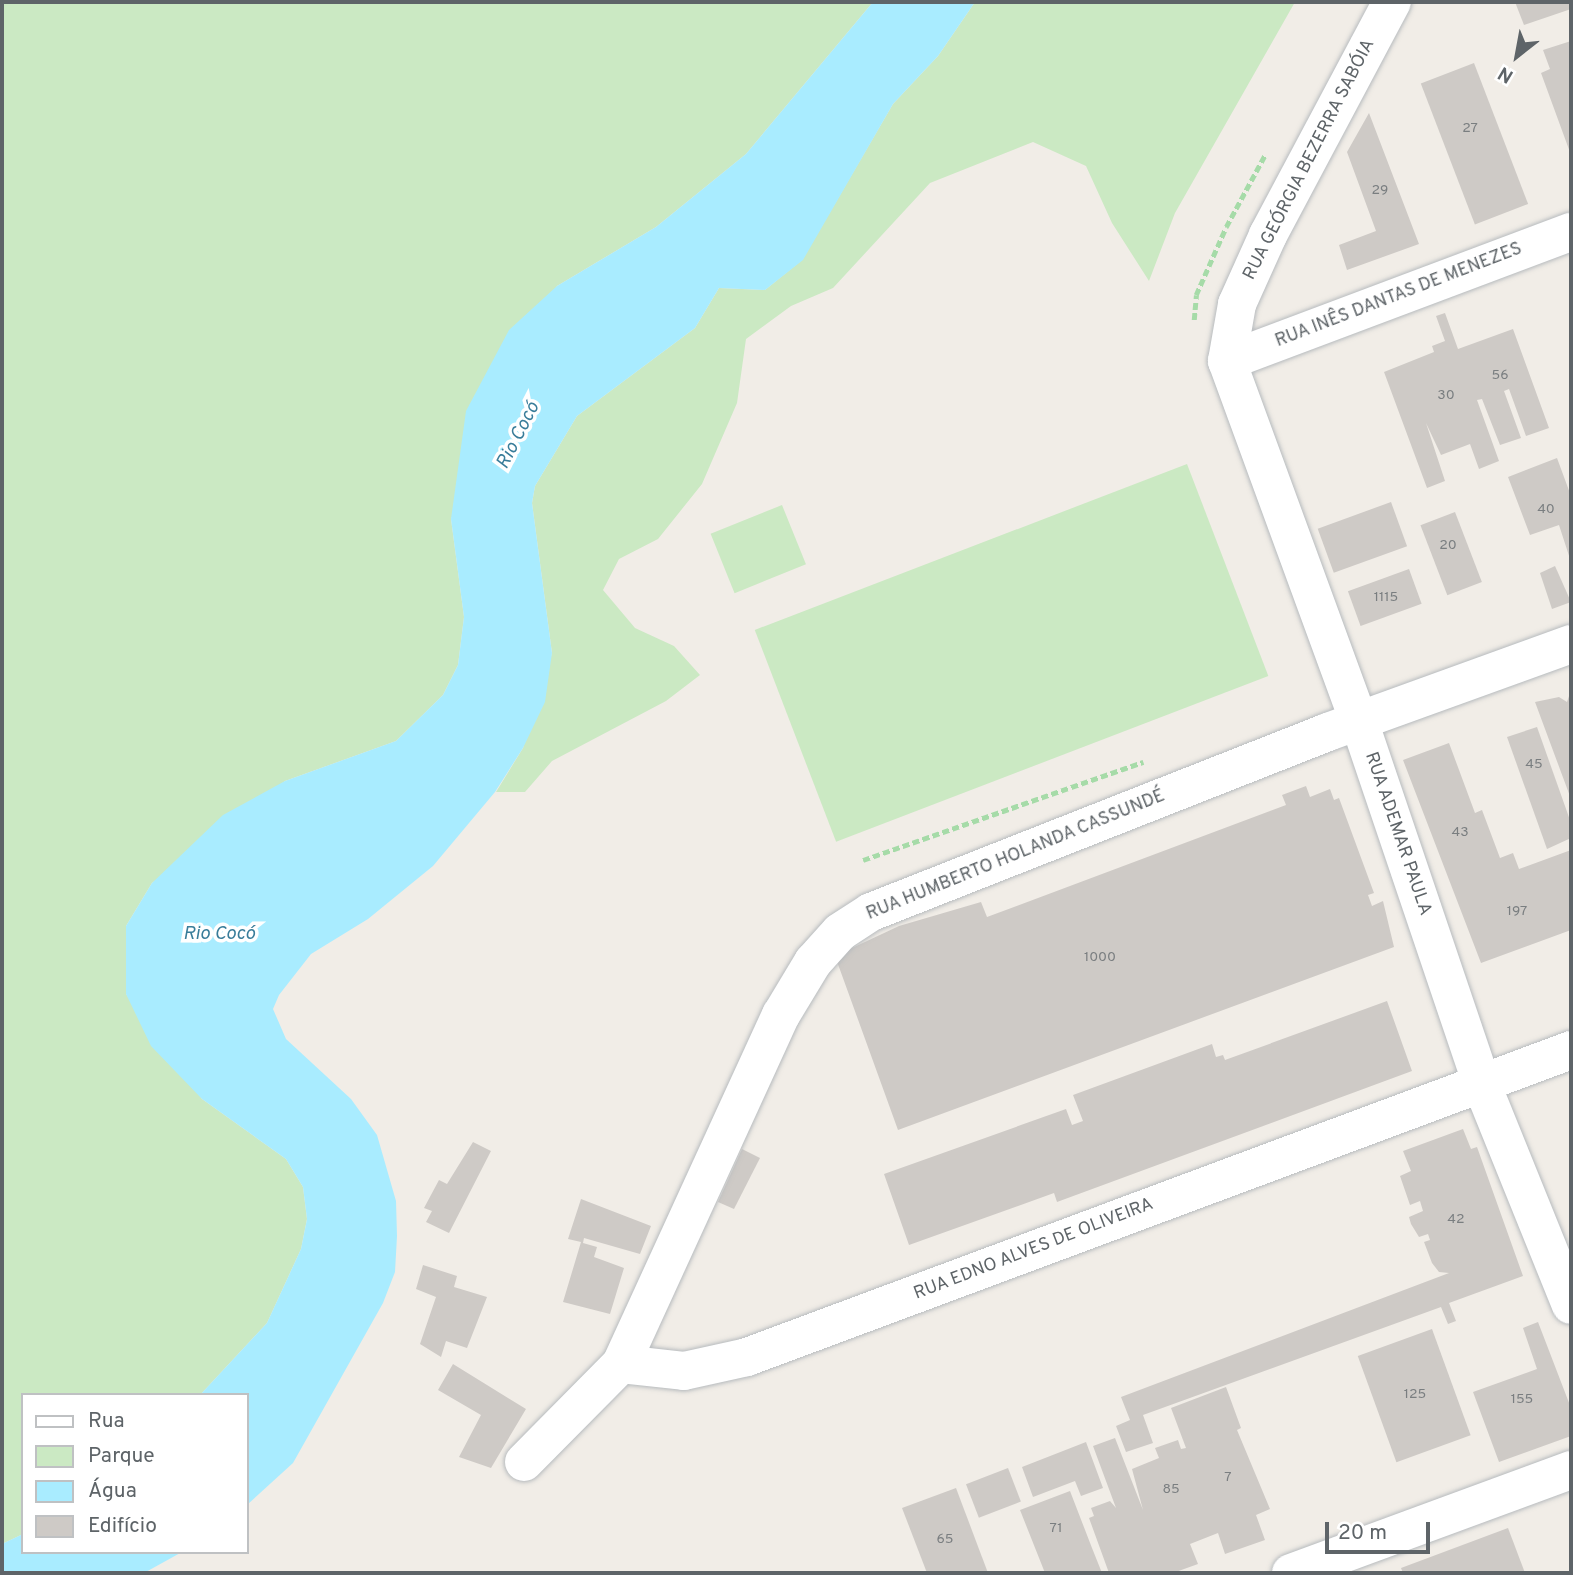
<!DOCTYPE html>
<meta charset="utf-8">
<style>
body{margin:0}
#map{position:relative;width:1573px;height:1575px;overflow:hidden;background:#f1ede7;font-family:Overpass,sans-serif}
div>[style]{position:absolute}
[style*='--x']{left:calc(var(--x)*1px);top:calc(var(--y)*1px);width:calc(var(--w)*1px);rotate:calc(var(--a)*1deg)}
.green>*{inset:0;background:#cbe9c3;transform-origin:0 0}
.water>*{inset:0;background:#a9ecff}
.building>*{inset:0;background:#cecac6;transform-origin:0 0}
.path>*{height:4.5px;margin-top:-2.25px;transform-origin:0;background:repeating-linear-gradient(90deg,#a6dba8 0 7px,transparent 0 10.5px)}
.roads{filter:drop-shadow(0 0 2px #b7bbbe) drop-shadow(0 0 2px #b7bbbe)}
.minor>*{height:38px;margin:-19px;padding:0 19px;transform-origin:19px;border-radius:19px;background:#fff}
span{translate:-50% -50%;white-space:nowrap;text-align:center;line-height:1.15;-webkit-text-stroke:7px #fff;paint-order:stroke}
.number-label{font-size:14px;color:#7a7e80}
.number-label span{-webkit-text-stroke-width:0}
.street-label{font-size:18px;color:#5e6468}
.water-label{font-size:19px;color:#397d9a;font-style:italic}
.frame{position:absolute;inset:0;border:4px solid #5e6468;pointer-events:none}
.legend{position:absolute;left:21px;top:1393px;width:228px;height:161px;box-sizing:border-box;background:#fff;border:2px solid #bfc1c3;margin:0;padding:9px 12px;list-style:none;font-size:21px;color:#5e6468}
.legend li{display:flex;align-items:center;gap:14px;height:35px}
.legend b{width:35px;border:2px solid #bfc1c3}
.north{position:absolute;left:1482px;top:21px;width:70px;height:70px;-webkit-text-stroke:5px #fff;paint-order:stroke;rotate:211deg;font-size:19px;font-weight:700;line-height:28px;text-align:center;color:#5e6468}
.north::after{content:'';display:block;margin:auto;width:24px;height:32px;background:#5e6468;clip-path:polygon(50% 0,100% 100%,50% 72%,0 100%)}
.scale{position:absolute;left:1325px;top:1522px;width:105px;height:32px;box-sizing:border-box;border:4px solid #5e6468;border-top:0;padding-left:9px;font-size:21px;line-height:24px;white-space:nowrap;color:#5e6468;-webkit-text-stroke:5px #fff;paint-order:stroke}
</style>
<div id="map">
<div class="green">
<i style="clip-path:polygon(2px 2px,873px 2px,746px 154px,656px 227px,557px 286px,451px 519px,464px 617px,458px 665px,443px 695px,396px 741px,285px 781px,152px 883px,126px 926px,126px 994px,202px 1099px,286px 1159px,303px 1187px,307px 1219px,301px 1249px,267px 1323px,200px 1395px,23px 1395px,23px 1534px,2px 1544px)"></i>
<i style="clip-path:polygon(975px 2px,1295px 2px,1175px 213px,1149px 281px,1112px 223px,1086px 166px,1033px 142px,930px 183px,833px 288px,791px 306px,746px 339px,737px 403px,702px 484px,658px 539px,619px 559px,603px 590px,635px 628px,674px 646px,700px 675px,666px 701px,552px 761px,525px 792px,496px 792px,523px 748px,552px 653px,532px 503px,535px 486px,577px 416px,695px 328px,719px 288px,765px 290px,802px 260px,893px 104px,938px 56px)"></i>
<i style="left:1187px;top:464px;width:227px;height:463px;rotate:69deg"></i>
<i style="left:782px;top:505px;width:64px;height:77px;rotate:68deg"></i>
</div>
<div class="water">
<i style="clip-path:polygon(873px 2px,975px 2px,938px 56px,893px 104px,803px 260px,765px 290px,719px 288px,695px 328px,577px 416px,535px 486px,532px 503px,552px 653px,545px 702px,523px 748px,495px 792px,433px 866px,368px 919px,311px 954px,279px 995px,273px 1009px,286px 1039px,351px 1099px,377px 1135px,396px 1201px,397px 1236px,395px 1272px,383px 1303px,293px 1463px,247px 1505px,247px 1395px,200px 1395px,267px 1323px,301px 1249px,307px 1219px,303px 1187px,286px 1159px,202px 1099px,151px 1046px,126px 994px,126px 926px,152px 883px,223px 815px,285px 781px,396px 741px,443px 695px,458px 665px,464px 617px,451px 519px,466px 411px,509px 330px,557px 286px,656px 227px,746px 154px)"></i>
<i style="clip-path:polygon(23px 1534px,23px 1552px,182px 1552px,144px 1573px,2px 1573px,2px 1544px)"></i>
</div>
<div class="building">
<i style="clip-path:polygon(1515px 2px,1571px 2px,1571px 9px,1524px 25px)"></i>
<i style="clip-path:polygon(1571px 41px,1571px 155px,1541px 73px,1550px 69px,1543px 50px)"></i>
<i style="left:1474px;top:63px;width:151px;height:57px;rotate:69deg"></i>
<i style="clip-path:polygon(1369px 113px,1419px 244px,1347px 270px,1339px 245px,1376px 231px,1347px 152px)"></i>
<i style="clip-path:polygon(1445px 313px,1458px 349px,1513px 329px,1549px 428px,1526px 436px,1509px 389px,1504px 391px,1521px 438px,1500px 445px,1482px 399px,1477px 400px,1499px 461px,1479px 469px,1470px 444px,1441px 455px,1426px 423px,1445px 481px,1427px 488px,1384px 372px,1434px 352px,1432px 346px,1445px 341px,1436px 316px)"></i>
<i style="clip-path:polygon(1557px 458px,1571px 496px,1571px 562px,1559px 525px,1530px 535px,1508px 477px)"></i>
<i style="left:1391px;top:502px;width:47px;height:78px;rotate:70deg"></i>
<i style="left:1455px;top:512px;width:75px;height:37px;rotate:69deg"></i>
<i style="clip-path:polygon(1555px 566px,1571px 602px,1552px 609px,1540px 573px)"></i>
<i style="left:1409px;top:569px;width:37px;height:65px;rotate:70deg"></i>
<i style="clip-path:polygon(1571px 690px,1571px 799px,1535px 702px,1559px 697px,1567px 702px)"></i>
<i style="clip-path:polygon(1537px 727px,1571px 823px,1571px 838px,1547px 849px,1507px 737px)"></i>
<i style="clip-path:polygon(1449px 743px,1475px 813px,1482px 810px,1500px 858px,1513px 853px,1519px 869px,1571px 850px,1571px 930px,1481px 963px,1403px 760px)"></i>
<i style="clip-path:polygon(1306px 786px,1310px 797px,1330px 789px,1334px 800px,1339px 798px,1374px 893px,1368px 895px,1372px 906px,1383px 901px,1394px 947px,898px 1130px,835px 956px,899px 926px,981px 902px,987px 917px,1286px 805px,1282px 795px)"></i>
<i style="clip-path:polygon(1387px 1001px,1412px 1071px,1057px 1202px,1054px 1193px,909px 1245px,884px 1174px,1066px 1109px,1072px 1125px,1083px 1121px,1073px 1095px,1212px 1044px,1216px 1057px,1223px 1055px,1225px 1060px)"></i>
<i style="clip-path:polygon(1463px 1129px,1471px 1149px,1477px 1147px,1523px 1276px,1449px 1303px,1456px 1321px,1448px 1324px,1441px 1307px,1143px 1415px,1153px 1443px,1126px 1452px,1116px 1426px,1130px 1420px,1121px 1397px,1449px 1273px,1439px 1272px,1432px 1263px,1424px 1242px,1430px 1240px,1428px 1234px,1419px 1237px,1411px 1224px,1409px 1217px,1423px 1211px,1420px 1201px,1410px 1205px,1400px 1176px,1411px 1171px,1403px 1151px)"></i>
<i style="clip-path:polygon(473px 1142px,491px 1151px,449px 1233px,426px 1222px,432px 1211px,424px 1208px,439px 1180px,447px 1184px)"></i>
<i style="clip-path:polygon(742px 1149px,760px 1158px,734px 1209px,718px 1202px)"></i>
<i style="clip-path:polygon(581px 1199px,651px 1226px,640px 1254px,584px 1238px,583px 1243px,597px 1247px,594px 1257px,624px 1268px,610px 1314px,563px 1302px,581px 1242px,568px 1239px)"></i>
<i style="clip-path:polygon(423px 1265px,457px 1276px,454px 1287px,487px 1297px,467px 1348px,446px 1341px,441px 1357px,420px 1344px,436px 1297px,416px 1289px)"></i>
<i style="clip-path:polygon(1538px 1322px,1571px 1408px,1571px 1436px,1499px 1462px,1473px 1392px,1537px 1369px,1523px 1328px)"></i>
<i style="left:1432px;top:1329px;width:113px;height:79px;rotate:70deg"></i>
<i style="clip-path:polygon(453px 1364px,526px 1409px,491px 1468px,459px 1457px,481px 1415px,438px 1390px)"></i>
<i style="clip-path:polygon(1226px 1387px,1241px 1428px,1237px 1430px,1270px 1509px,1256px 1515px,1265px 1540px,1225px 1554px,1218px 1533px,1190px 1544px,1198px 1564px,1173px 1573px,1109px 1573px,1089px 1518px,1094px 1516px,1091px 1508px,1110px 1501px,1116px 1508px,1093px 1446px,1115px 1438px,1143px 1510px,1132px 1469px,1159px 1458px,1155px 1448px,1178px 1440px,1181px 1449px,1186px 1448px,1171px 1408px)"></i>
<i style="clip-path:polygon(1086px 1442px,1103px 1488px,1081px 1496px,1075px 1481px,1033px 1497px,1022px 1467px)"></i>
<i style="left:1008px;top:1468px;width:36px;height:45px;rotate:69deg"></i>
<i style="clip-path:polygon(956px 1488px,988px 1573px,927px 1573px,902px 1508px)"></i>
<i style="clip-path:polygon(1070px 1491px,1092px 1548px,1102px 1573px,1045px 1573px,1020px 1510px)"></i>
<i style="clip-path:polygon(1508px 1528px,1525px 1573px,1403px 1573px,1401px 1568px)"></i>
</div>
<div class="path">
<i style="--x:1194;--y:320;--w:25;--a:-85"></i>
<i style="--x:1196;--y:295;--w:74;--a:-66.2"></i>
<i style="--x:1226;--y:227;--w:82;--a:-61.6"></i>
<i style="--x:863;--y:860;--w:297;--a:-19.3"></i>
</div>
<div class="roads">
<div class="minor">
<i style="--x:1227;--y:361;--w:387;--a:69.9"></i>
<i style="--x:1360;--y:724;--w:381;--a:71.3"></i>
<i style="--x:1482;--y:1085;--w:237;--a:68"></i>
<i style="--x:1227;--y:361;--w:58;--a:-80"></i>
<i style="--x:1237;--y:304;--w:76;--a:-65.8"></i>
<i style="--x:1268;--y:235;--w:264;--a:-62"></i>
<i style="--x:1227;--y:361;--w:367;--a:-20.6"></i>
<i style="--x:621;--y:1364;--w:384;--a:-65.4"></i>
<i style="--x:781;--y:1015;--w:62;--a:-58.9"></i>
<i style="--x:813;--y:962;--w:40;--a:-48"></i>
<i style="--x:840;--y:932;--w:37;--a:-33"></i>
<i style="--x:871;--y:912;--w:491;--a:-21.5"></i>
<i style="--x:1328;--y:732;--w:258;--a:-19.9"></i>
<i style="--x:524;--y:1462;--w:138;--a:-45.3"></i>
<i style="--x:621;--y:1364;--w:63;--a:6.3"></i>
<i style="--x:684;--y:1371;--w:65;--a:-12.5"></i>
<i style="--x:747;--y:1357;--w:879;--a:-20.43"></i>
<i style="--x:1291;--y:1573;--w:298;--a:-20.2"></i>
</div>
</div>
<div class="number-label">
<span style="left:1470px;top:129px">27</span>
<span style="left:1380px;top:191px">29</span>
<span style="left:1500px;top:376px">56</span>
<span style="left:1446px;top:396px">30</span>
<span style="left:1546px;top:510px">40</span>
<span style="left:1448px;top:546px">20</span>
<span style="left:1386px;top:598px">1115</span>
<span style="left:1534px;top:765px">45</span>
<span style="left:1460px;top:833px">43</span>
<span style="left:1517px;top:912px">197</span>
<span style="left:1100px;top:958px">1000</span>
<span style="left:1456px;top:1220px">42</span>
<span style="left:1415px;top:1395px">125</span>
<span style="left:1522px;top:1400px">155</span>
<span style="left:1228px;top:1478px">7</span>
<span style="left:1171px;top:1490px">85</span>
<span style="left:1056px;top:1529px">71</span>
<span style="left:945px;top:1540px">65</span>
</div>
<div class="street-label">
<span style="left:1310px;top:160px;rotate:-63deg">RUA GEÓRGIA BEZERRA SABÓIA</span>
<span style="left:1399px;top:296px;rotate:-21deg">RUA INÊS DANTAS DE MENEZES</span>
<span style="left:1397px;top:834px;rotate:71deg">RUA ADEMAR PAULA</span>
<span style="left:1016px;top:856px;rotate:-22deg">RUA HUMBERTO HOLANDA CASSUNDÉ</span>
<span style="left:1034px;top:1250px;rotate:-21deg">RUA EDNO ALVES DE OLIVEIRA</span>
</div>
<div class="water-label">
<span style="left:519px;top:436px;rotate:-63deg">Rio Cocó</span>
<span style="left:219px;top:935px">Rio Cocó</span>
</div>
<div class="frame"></div>
<ul class="legend">
<li><b style="height:9px;background:#fff"></b>Rua</li>
<li><b style="height:19px;background:#cbe9c3"></b>Parque</li>
<li><b style="height:19px;background:#a9ecff"></b>Água</li>
<li><b style="height:19px;background:#cecac6"></b>Edifício</li>
</ul>
<div class="north">N</div>
<div class="scale">20 m</div>
</div>
